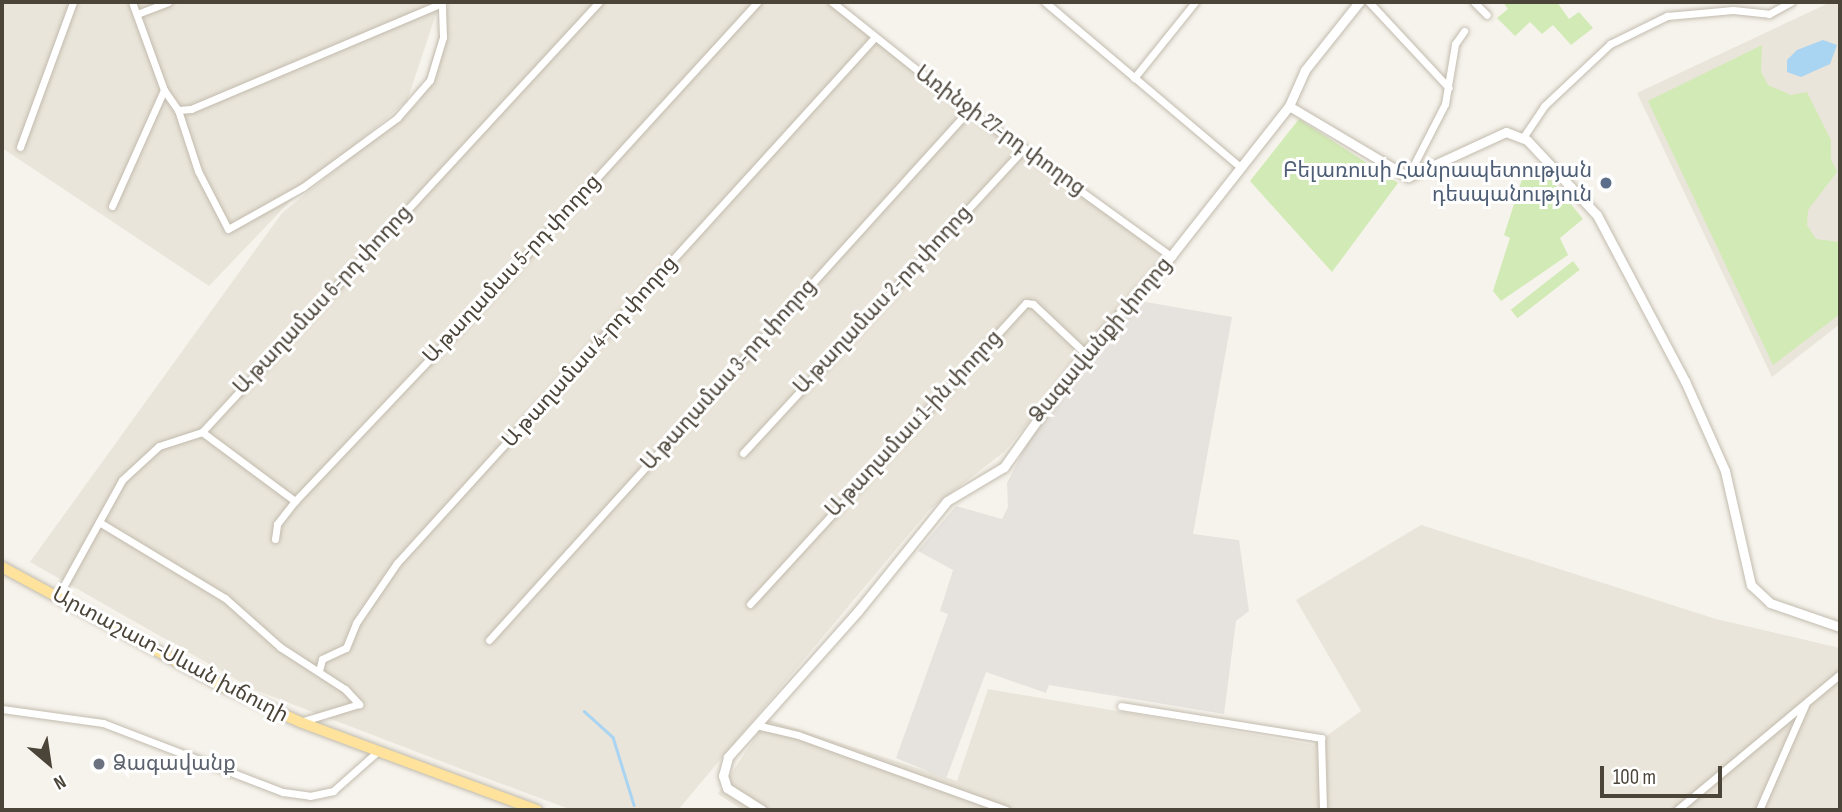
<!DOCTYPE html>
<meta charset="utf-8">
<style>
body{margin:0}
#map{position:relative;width:1842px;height:812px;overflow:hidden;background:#f6f3ec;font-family:"Sofia Sans Condensed","Noto Sans Armenian",sans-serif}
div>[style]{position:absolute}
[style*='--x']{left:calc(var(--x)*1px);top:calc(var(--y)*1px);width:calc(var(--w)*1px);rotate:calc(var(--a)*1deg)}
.residential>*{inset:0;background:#eae5da}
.industrial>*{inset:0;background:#e6e2dd}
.green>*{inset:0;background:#d2eab5;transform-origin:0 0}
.water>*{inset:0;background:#a9d4f2}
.stream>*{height:2.5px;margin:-1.25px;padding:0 1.25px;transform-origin:1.25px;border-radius:1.25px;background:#a9d4f2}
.roads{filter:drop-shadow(0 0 2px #c2bbae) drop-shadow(0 0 2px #c2bbae)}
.minor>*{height:7px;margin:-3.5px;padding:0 3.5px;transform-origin:3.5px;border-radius:3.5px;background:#fff}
.tertiary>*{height:9px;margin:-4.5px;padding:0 4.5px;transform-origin:4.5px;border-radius:4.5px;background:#fff}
.primary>*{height:10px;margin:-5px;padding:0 5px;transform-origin:5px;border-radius:5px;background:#ffe39c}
.dots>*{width:19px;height:19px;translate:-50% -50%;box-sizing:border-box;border:4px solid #fff;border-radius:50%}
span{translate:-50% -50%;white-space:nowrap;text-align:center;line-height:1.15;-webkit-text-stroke:6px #fff;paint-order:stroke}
.street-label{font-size:21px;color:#4b4439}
.service-label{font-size:21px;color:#4e5e75}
.right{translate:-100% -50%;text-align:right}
.worship-label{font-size:21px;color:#5b616d}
.left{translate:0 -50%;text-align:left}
.frame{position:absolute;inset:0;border:4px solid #4b4439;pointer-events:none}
.north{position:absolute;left:14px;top:728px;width:70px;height:70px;-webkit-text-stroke:5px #fff;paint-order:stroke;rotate:151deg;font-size:19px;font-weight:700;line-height:28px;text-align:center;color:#4b4439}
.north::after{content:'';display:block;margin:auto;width:24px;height:32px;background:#4b4439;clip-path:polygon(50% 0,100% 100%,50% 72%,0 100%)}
.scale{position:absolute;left:1600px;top:766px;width:122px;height:32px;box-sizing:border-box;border:4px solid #4b4439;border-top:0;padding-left:9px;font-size:21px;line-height:24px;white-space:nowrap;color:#4b4439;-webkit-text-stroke:5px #fff;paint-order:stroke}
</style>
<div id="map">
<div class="residential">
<i style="clip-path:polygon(2px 2px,440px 2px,407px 101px,294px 197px,209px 286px,2px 148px)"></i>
<i style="clip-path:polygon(449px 2px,829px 2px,1164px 256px,1004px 452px,929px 510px,678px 810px,572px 810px,464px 770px,253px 689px,30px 562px,282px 213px,419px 102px)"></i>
<i style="clip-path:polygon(1831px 2px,1840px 2px,1840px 324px,1772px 377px,1637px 93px)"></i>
<i style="clip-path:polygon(1421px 525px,1716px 619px,1840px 648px,1840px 810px,743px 810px,718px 794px,767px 719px,957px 781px,988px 689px,1314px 745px,1361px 711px,1296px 600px)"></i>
</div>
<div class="industrial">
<i style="clip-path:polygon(1140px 301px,1232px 317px,1193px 534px,1239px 540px,1249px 611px,1236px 621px,1224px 714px,1049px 685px,1046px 693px,986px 672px,946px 779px,896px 758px,948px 614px,940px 611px,953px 570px,918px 551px,956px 506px,1002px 519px,1008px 507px,1007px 483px,1030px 438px,1113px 326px)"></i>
</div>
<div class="green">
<i style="clip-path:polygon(1503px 2px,1557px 2px,1569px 19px,1579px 12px,1593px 28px,1571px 45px,1553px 25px,1542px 34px,1530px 22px,1515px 36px,1497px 18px,1508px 9px)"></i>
<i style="clip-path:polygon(1762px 45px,1761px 72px,1768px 85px,1791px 95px,1807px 92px,1831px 140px,1831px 159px,1837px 172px,1808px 210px,1807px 225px,1816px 239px,1840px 242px,1840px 314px,1773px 365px,1648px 101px)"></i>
<i style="clip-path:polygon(1299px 119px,1398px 183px,1332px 272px,1250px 181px)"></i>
<i style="clip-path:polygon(1527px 164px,1538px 176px,1543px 170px,1583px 219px,1560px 238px,1568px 255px,1501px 301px,1493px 291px,1510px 238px,1504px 235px)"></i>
<i style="left:1573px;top:261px;width:11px;height:79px;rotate:52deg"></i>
</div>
<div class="water">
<i style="clip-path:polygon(1823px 40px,1837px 45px,1830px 64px,1801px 77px,1787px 72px,1787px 60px,1797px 50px)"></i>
</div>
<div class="stream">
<i style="--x:584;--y:711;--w:39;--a:42"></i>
<i style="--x:613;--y:737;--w:71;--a:72.8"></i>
</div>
<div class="roads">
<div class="minor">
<i style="--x:132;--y:2;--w:94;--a:70"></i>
<i style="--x:164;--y:90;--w:24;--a:55"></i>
<i style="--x:178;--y:110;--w:64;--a:71.8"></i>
<i style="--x:198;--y:171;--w:65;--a:62.7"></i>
<i style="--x:228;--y:229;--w:86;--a:-29.2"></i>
<i style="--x:303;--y:187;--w:117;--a:-36.3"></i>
<i style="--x:397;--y:118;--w:50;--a:-49"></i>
<i style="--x:430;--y:80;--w:45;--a:-73.2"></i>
<i style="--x:443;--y:37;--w:35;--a:-92"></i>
<i style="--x:832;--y:2;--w:152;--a:38.6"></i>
<i style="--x:951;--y:97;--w:271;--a:35.9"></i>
<i style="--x:1045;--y:2;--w:255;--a:40.2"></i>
<i style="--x:1369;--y:2;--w:117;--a:47.1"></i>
<i style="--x:1474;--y:2;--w:18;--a:45"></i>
<i style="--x:137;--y:14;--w:33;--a:-21"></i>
<i style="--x:1134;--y:78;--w:97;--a:-51.2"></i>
<i style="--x:178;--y:110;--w:13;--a:-4"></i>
<i style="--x:191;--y:109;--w:272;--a:-22.9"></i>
<i style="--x:1522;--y:139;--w:40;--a:-56"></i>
<i style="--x:1544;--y:106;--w:91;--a:-43.2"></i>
<i style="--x:1610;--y:44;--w:64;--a:-26.2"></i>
<i style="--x:1667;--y:16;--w:66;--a:-5.2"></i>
<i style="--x:1733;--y:10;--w:36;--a:6"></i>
<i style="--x:1769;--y:14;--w:25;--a:-29"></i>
<i style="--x:20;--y:147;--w:154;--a:-69.9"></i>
<i style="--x:1408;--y:176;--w:81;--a:-62.8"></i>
<i style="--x:1445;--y:104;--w:61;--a:-80.5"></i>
<i style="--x:1455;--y:44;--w:16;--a:-55"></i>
<i style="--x:112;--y:206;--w:127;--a:-65.9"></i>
<i style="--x:202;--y:432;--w:116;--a:36.6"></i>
<i style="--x:743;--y:453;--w:415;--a:-47.3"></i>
<i style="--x:99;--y:522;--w:147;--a:31.1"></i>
<i style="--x:225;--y:598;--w:74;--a:41.7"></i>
<i style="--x:280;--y:647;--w:77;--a:32.9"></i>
<i style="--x:345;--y:689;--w:21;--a:47"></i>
<i style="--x:359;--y:704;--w:62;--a:163"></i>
<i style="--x:275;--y:539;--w:15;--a:-82"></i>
<i style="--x:277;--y:524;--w:29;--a:-52"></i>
<i style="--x:295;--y:501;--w:265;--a:-46.5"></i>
<i style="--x:477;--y:309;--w:416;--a:-47.6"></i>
<i style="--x:58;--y:596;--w:132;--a:-61.1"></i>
<i style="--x:122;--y:480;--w:50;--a:-42.6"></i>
<i style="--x:159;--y:446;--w:45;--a:-18"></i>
<i style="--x:202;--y:432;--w:585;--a:-47.29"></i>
<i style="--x:750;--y:604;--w:408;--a:-47.5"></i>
<i style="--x:1026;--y:303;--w:7;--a:8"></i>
<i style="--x:1033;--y:304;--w:71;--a:43.3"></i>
<i style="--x:489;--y:640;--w:715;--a:-47.83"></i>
<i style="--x:319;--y:671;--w:12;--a:-76"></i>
<i style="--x:322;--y:659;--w:26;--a:-25"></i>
<i style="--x:346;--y:648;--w:27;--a:-68"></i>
<i style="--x:356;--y:623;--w:73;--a:-55.7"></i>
<i style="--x:397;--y:563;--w:711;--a:-47.74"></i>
<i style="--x:1121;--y:706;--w:203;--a:9.1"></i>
<i style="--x:1321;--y:738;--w:72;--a:88.4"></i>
<i style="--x:2;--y:709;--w:102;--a:7.9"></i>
<i style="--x:103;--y:723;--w:193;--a:21"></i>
<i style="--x:283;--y:792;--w:27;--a:8"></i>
<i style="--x:310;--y:796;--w:24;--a:-12"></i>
<i style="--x:333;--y:791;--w:57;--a:-41.5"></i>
<i style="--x:756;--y:725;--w:43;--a:13.4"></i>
<i style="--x:798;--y:735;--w:221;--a:19.8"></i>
<i style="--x:1677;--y:810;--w:212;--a:-39.8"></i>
<i style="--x:1759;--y:810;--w:115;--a:-66.3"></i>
</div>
<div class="tertiary">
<i style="--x:1289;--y:106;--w:139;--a:30.8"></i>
<i style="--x:1408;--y:177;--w:108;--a:-24.7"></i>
<i style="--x:1506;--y:132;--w:22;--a:21"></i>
<i style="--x:1527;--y:140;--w:103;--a:47"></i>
<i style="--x:1597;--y:215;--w:188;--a:62.1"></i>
<i style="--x:1685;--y:381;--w:98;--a:66"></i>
<i style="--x:1725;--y:471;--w:117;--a:77.2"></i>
<i style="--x:1751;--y:585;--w:26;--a:43"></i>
<i style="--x:1770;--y:603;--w:74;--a:18.9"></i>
<i style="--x:762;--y:810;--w:41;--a:-147.8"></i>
<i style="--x:727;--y:788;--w:13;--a:-108"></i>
<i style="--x:723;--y:776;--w:20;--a:-75"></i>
<i style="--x:728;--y:757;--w:195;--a:-48.3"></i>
<i style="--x:858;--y:611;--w:141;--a:-51"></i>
<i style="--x:947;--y:501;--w:66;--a:-30.8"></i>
<i style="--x:1004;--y:467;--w:140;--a:-54.6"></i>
<i style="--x:1085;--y:353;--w:130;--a:-48.4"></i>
<i style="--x:1171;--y:256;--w:191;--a:-51.8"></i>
<i style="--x:1289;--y:106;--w:39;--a:-66"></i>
<i style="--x:1305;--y:70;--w:87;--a:-51.5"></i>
</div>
<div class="primary">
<i style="--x:2;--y:567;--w:252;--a:28.4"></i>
<i style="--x:224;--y:687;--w:84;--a:24.7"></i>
<i style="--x:300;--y:722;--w:253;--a:20.4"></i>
</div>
</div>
<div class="dots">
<i style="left:1606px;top:183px;background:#5c6f8a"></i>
<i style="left:99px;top:764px;background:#6b7280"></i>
</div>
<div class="street-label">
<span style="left:1000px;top:131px;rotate:36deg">Առինջի 27-րդ փողոց</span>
<span style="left:512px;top:269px;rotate:-47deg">Ա թաղամաս 5-րդ փողոց</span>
<span style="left:323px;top:300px;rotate:-47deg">Ա թաղամաս 6-րդ փողոց</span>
<span style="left:883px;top:300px;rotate:-47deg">Ա թաղամաս 2-րդ փողոց</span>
<span style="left:1101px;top:340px;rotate:-50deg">Ձագավանքի փողոց</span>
<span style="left:590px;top:352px;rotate:-48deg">Ա թաղամաս 4-րդ փողոց</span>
<span style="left:729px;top:375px;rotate:-48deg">Ա թաղամաս 3-րդ փողոց</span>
<span style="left:914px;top:424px;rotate:-47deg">Ա թաղամաս 1-ին փողոց</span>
<span style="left:170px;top:655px;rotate:28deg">Արտաշատ-Սևան խճուղի</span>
</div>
<div class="service-label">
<span class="right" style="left:1592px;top:183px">Բելառուսի Հանրապետության<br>դեսպանություն</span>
</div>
<div class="worship-label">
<span class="left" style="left:113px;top:764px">Ձագավանք</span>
</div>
<div class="frame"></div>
<div class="north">N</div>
<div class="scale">100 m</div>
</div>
